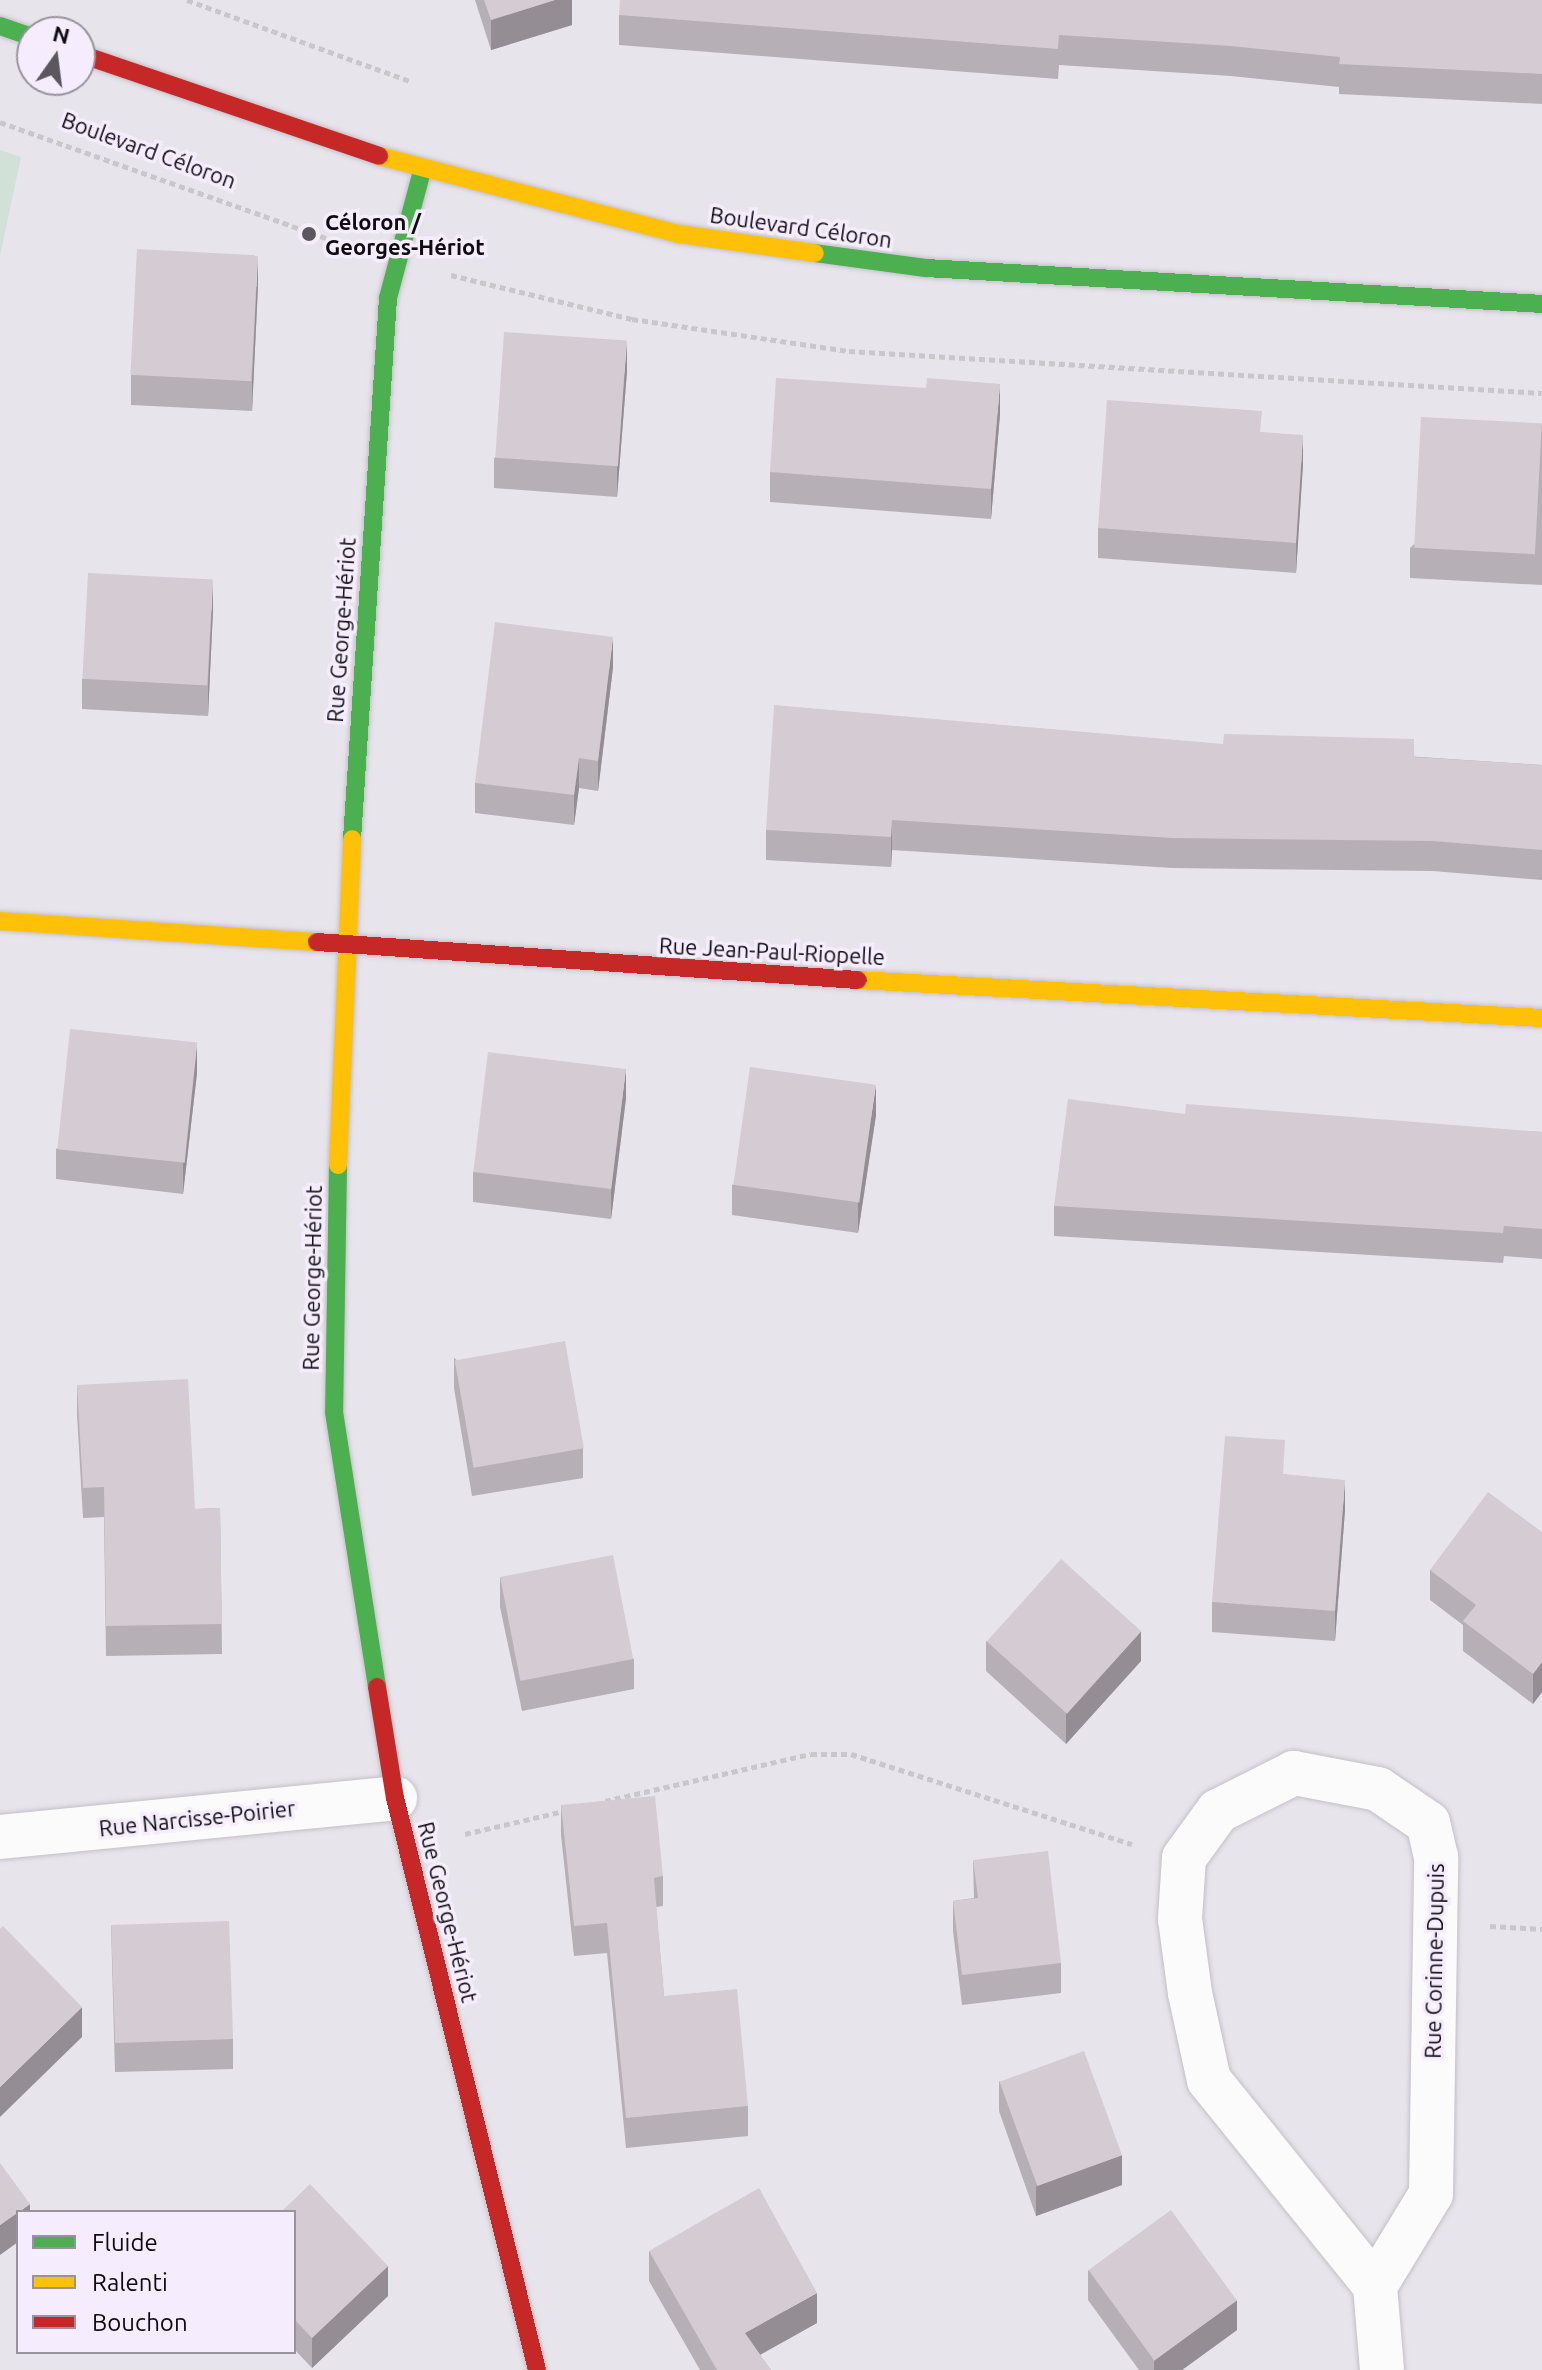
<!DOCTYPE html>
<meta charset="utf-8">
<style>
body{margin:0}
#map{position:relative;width:1542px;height:2370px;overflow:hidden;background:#e8e4ec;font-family:Ubuntu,sans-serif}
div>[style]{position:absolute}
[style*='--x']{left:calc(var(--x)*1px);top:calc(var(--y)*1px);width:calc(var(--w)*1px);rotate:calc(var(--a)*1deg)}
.green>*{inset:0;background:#d1e1d8}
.path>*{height:5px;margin-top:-2.5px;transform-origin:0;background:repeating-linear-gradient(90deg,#c8c7ca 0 6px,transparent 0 10px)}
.roads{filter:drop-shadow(0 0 2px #c4c0c7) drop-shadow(0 0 2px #c4c0c7)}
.street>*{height:44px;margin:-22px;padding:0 22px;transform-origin:22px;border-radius:22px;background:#fcfbfc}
.fast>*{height:18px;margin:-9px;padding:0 9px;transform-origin:9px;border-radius:9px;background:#4caf50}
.slow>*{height:18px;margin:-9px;padding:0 9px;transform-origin:9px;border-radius:9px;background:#ffc107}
.jam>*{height:18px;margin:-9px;padding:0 9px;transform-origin:9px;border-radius:9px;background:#c62828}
.wall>*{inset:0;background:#b6afb5}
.shaded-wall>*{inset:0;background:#948e94}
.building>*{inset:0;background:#d4cbd3;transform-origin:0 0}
.dots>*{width:22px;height:22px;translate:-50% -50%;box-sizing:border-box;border:4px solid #f5edfd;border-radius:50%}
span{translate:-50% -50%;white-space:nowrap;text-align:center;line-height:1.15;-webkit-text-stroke:7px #f5edfd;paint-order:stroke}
.street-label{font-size:22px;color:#0e0c11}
.poi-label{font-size:22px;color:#0e0c11;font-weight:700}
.left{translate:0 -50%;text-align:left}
.legend{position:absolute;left:16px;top:2210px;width:280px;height:144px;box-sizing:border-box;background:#f5edfd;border:2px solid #99939f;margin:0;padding:10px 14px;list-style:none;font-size:24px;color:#0e0c11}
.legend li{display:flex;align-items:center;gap:16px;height:40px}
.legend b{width:40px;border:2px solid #99939f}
.north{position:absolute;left:16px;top:16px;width:80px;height:80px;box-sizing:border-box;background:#f5edfd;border:2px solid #99939f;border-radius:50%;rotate:14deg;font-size:22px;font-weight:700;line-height:32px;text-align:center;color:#0e0c11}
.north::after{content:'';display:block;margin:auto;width:28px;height:36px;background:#5a585e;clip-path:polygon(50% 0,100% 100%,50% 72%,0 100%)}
</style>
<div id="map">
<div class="green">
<i style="clip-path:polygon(0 150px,21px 157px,0 256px)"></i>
</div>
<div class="path">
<i style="--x:187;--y:0;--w:236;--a:20"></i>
<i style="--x:0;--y:122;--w:366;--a:19.6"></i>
<i style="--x:451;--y:275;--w:186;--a:13.7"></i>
<i style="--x:632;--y:319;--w:219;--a:8.4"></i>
<i style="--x:849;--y:351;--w:694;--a:3.47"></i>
<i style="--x:605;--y:1801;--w:211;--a:-12.9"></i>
<i style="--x:811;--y:1754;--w:40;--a:0"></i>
<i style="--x:851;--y:1754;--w:295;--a:17.8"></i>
<i style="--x:465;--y:1834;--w:102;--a:-13.1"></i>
<i style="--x:1490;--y:1926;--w:52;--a:3.3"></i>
</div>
<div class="roads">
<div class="street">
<i style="--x:0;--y:1837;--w:397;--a:-5.6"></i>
<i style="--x:1375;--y:2286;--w:108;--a:-58.7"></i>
<i style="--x:1431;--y:2194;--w:337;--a:-89.1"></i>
<i style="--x:1436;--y:1857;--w:35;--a:-103"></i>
<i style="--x:1428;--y:1823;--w:60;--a:-145.8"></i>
<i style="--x:1378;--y:1789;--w:86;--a:-169.2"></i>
<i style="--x:1294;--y:1773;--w:85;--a:153.4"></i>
<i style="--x:1218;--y:1811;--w:58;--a:125.9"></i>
<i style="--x:1184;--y:1858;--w:61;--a:93.8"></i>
<i style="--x:1180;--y:1919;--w:75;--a:82.3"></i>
<i style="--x:1190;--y:1993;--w:89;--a:77.7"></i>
<i style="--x:1209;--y:2080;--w:265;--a:51.1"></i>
<i style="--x:1375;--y:2286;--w:84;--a:85.2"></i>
</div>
<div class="fast">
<i style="--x:0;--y:26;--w:34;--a:19"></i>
<i style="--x:815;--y:253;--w:112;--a:7.7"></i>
<i style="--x:926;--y:268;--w:617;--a:3.34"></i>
<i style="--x:352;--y:839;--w:542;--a:-86.19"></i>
<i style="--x:388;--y:298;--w:131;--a:-75"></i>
<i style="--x:338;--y:1165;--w:247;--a:90.9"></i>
<i style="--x:334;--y:1412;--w:278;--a:81.1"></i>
</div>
<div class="slow">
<i style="--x:379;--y:156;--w:310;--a:14.6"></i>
<i style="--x:679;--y:234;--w:137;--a:8"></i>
<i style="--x:0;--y:921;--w:318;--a:3.8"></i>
<i style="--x:858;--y:980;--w:685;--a:3.18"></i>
<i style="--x:338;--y:1165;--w:326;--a:-87.5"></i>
</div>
<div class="jam">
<i style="--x:80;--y:54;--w:316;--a:18.8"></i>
<i style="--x:317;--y:942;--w:542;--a:4.02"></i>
<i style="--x:377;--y:1687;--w:112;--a:80.8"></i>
<i style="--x:395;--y:1798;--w:589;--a:76.06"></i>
</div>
</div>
<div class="wall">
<i style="clip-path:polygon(475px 0,572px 0,572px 25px,491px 50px)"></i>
<i style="clip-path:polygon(1542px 0,1542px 104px,1339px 94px,1339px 87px,1231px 76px,1059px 65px,1058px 79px,619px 45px,619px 15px)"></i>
<i style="clip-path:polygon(258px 286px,252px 411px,131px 405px,131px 375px)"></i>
<i style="clip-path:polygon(627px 371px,617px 497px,494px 488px,494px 458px)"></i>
<i style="clip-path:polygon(1000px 414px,991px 519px,770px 502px,770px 472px)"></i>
<i style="clip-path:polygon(1542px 424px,1542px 585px,1410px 578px,1410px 548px)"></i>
<i style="clip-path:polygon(1262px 432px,1303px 464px,1296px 573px,1098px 558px,1098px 528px)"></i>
<i style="clip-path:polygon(213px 610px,208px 716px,82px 709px,82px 679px)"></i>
<i style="clip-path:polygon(613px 667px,598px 791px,579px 788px,574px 825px,475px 813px,475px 783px)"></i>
<i style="clip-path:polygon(1223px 744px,1542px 765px,1542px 880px,1433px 871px,1172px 868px,892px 850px,891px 867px,766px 860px,766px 830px)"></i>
<i style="clip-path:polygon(197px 1073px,183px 1194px,56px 1179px,56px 1149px)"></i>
<i style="clip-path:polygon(626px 1098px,611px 1219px,473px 1202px,473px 1172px)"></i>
<i style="clip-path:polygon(1185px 1114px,1542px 1132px,1542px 1259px,1504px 1256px,1503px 1263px,1054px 1236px,1054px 1206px)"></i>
<i style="clip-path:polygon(876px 1115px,858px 1233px,732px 1215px,732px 1185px)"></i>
<i style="clip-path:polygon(454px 1358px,583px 1448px,583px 1478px,472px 1496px,454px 1388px)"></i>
<i style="clip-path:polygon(77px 1385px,195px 1509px,220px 1508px,222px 1654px,106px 1656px,104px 1517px,83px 1518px,77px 1415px)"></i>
<i style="clip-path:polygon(1285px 1474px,1345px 1510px,1335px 1641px,1212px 1632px,1212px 1602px)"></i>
<i style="clip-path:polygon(1542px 1532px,1542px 1692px,1533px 1704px,1463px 1651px,1463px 1625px,1430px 1600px,1430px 1570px)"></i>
<i style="clip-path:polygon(500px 1577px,634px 1659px,634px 1689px,522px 1711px,500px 1607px)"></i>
<i style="clip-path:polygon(986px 1641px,1141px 1661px,1066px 1744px,986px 1671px)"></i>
<i style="clip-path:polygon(561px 1805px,663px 1876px,663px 1906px,656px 1907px,664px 1996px,748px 2106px,748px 2136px,626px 2148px,607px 1953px,574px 1956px,561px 1835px)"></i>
<i style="clip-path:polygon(973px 1860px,1061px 1963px,1061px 1993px,962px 2005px,953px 1931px,953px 1901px,974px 1898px)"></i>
<i style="clip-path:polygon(111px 1925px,233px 2039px,233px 2069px,115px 2072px)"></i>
<i style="clip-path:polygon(999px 2081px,1122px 2185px,1036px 2216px,999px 2111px)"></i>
<i style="clip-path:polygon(294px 2212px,388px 2296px,312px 2368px,294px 2349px)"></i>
<i style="clip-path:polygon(649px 2251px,817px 2323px,760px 2355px,771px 2370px,700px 2370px,649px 2281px)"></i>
<i style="clip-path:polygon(1088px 2270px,1237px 2330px,1182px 2370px,1139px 2370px,1088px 2300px)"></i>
</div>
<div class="shaded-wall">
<i style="clip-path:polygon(555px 0,572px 0,572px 25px,491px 50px,491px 20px)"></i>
<i style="clip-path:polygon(258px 256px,258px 286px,252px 411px,252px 381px)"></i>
<i style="clip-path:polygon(627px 341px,627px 371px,617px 497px,617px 467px)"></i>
<i style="clip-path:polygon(1000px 384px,1000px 414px,991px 519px,991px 489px)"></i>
<i style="clip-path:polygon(1303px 435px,1303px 464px,1296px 573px,1296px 543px)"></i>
<i style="clip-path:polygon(213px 580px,213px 610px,208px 716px,208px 686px)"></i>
<i style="clip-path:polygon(613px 637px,613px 667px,598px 791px,598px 761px)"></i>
<i style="clip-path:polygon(579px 758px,579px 788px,574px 825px,574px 795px)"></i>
<i style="clip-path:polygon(892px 820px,892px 850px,891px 867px,891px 837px)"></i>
<i style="clip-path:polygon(197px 1043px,197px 1073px,183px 1194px,183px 1164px)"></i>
<i style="clip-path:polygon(626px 1068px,626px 1098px,611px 1219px,611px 1189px)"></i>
<i style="clip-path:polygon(876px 1085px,876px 1115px,858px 1233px,858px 1203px)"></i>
<i style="clip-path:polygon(1345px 1480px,1345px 1510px,1335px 1641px,1335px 1611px)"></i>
<i style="clip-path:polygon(1141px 1631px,1141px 1661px,1066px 1744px,1066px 1714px)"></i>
<i style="clip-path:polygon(1542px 1662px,1542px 1692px,1533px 1704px,1533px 1674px)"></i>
<i style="clip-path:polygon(82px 2007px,82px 2037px,0 2117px,0 2087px)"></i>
<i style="clip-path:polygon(1122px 2155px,1122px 2185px,1036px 2216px,1036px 2186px)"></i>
<i style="clip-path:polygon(30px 2204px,30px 2212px,19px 2212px)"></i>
<i style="clip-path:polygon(18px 2212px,18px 2242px,0 2255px,0 2225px)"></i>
<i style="clip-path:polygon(388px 2266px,388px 2296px,312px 2368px,312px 2338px)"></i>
<i style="clip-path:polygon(817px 2293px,817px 2323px,745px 2363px,745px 2333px)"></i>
<i style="clip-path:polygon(1237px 2300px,1237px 2330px,1182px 2370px,1154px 2370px,1154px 2361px)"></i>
</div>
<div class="building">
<i style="clip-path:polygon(484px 0,555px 0,491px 20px)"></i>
<i style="clip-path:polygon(620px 0,1542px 0,1542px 74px,1339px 64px,1340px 57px,1231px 46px,1059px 35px,1058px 49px,619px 15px)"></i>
<i style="left:137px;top:249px;width:121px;height:126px;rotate:3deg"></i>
<i style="left:504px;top:332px;width:123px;height:126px;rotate:4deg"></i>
<i style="clip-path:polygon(776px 378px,926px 388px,927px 378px,1000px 384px,991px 489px,770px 472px)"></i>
<i style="clip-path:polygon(1107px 400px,1262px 411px,1260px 432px,1303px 435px,1296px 543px,1098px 528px)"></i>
<i style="left:1421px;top:417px;width:121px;height:131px;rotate:3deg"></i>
<i style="left:88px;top:573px;width:125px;height:106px;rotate:3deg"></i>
<i style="clip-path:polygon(495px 622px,613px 637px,598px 761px,579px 758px,574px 795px,475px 783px)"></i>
<i style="clip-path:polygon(774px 705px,1223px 744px,1224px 734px,1414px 739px,1414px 757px,1542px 765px,1542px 850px,1433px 841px,1172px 838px,892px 820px,891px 837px,766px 830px)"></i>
<i style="left:70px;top:1029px;width:128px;height:121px;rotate:6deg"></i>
<i style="left:488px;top:1052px;width:139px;height:121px;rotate:7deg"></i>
<i style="left:750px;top:1067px;width:127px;height:119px;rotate:8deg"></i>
<i style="clip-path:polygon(1068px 1099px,1185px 1114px,1186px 1104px,1542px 1132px,1542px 1229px,1504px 1226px,1503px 1233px,1054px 1206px)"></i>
<i style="left:565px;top:1341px;width:109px;height:112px;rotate:80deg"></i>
<i style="clip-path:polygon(188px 1379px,195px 1509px,220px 1508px,222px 1624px,106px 1626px,104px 1487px,83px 1488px,77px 1385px)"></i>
<i style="clip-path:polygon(1225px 1436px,1285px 1440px,1283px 1474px,1345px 1480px,1335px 1611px,1212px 1602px)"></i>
<i style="clip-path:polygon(1488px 1492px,1542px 1532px,1542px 1662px,1533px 1674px,1463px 1621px,1476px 1605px,1430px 1570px)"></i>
<i style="left:613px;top:1555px;width:106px;height:115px;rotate:79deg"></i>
<i style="left:1061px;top:1559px;width:108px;height:111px;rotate:42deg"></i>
<i style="clip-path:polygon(655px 1796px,663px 1876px,654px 1878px,664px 1996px,737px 1989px,748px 2106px,626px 2118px,607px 1923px,574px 1926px,561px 1805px)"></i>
<i style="clip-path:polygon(1048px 1851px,1061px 1963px,962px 1975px,953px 1901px,978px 1898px,973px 1860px)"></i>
<i style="left:229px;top:1921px;width:118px;height:118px;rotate:88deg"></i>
<i style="clip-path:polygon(3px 1926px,82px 2007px,0 2087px,0 1929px)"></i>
<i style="left:1084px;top:2051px;width:111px;height:90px;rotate:70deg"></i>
<i style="clip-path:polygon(0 2163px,30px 2204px,0 2225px)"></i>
<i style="clip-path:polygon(310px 2184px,388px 2266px,312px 2338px,294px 2319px,294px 2212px,281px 2212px)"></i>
<i style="clip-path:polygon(759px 2188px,817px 2293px,745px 2333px,771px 2370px,717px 2370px,649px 2251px)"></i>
<i style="left:1171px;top:2210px;width:112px;height:102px;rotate:54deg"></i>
</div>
<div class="dots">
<i style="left:309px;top:234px;background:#5a585e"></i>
</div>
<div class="street-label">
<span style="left:149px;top:150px;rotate:20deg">Boulevard Céloron</span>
<span style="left:801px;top:227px;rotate:8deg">Boulevard Céloron</span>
<span style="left:341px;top:630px;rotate:-86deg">Rue George-Hériot</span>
<span style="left:772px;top:951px;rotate:3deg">Rue Jean-Paul-Riopelle</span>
<span style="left:312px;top:1278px;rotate:-89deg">Rue George-Hériot</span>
<span style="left:197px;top:1818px;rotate:-6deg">Rue Narcisse-Poirier</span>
<span style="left:448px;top:1912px;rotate:76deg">Rue George-Hériot</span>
<span style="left:1434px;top:1961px;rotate:-89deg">Rue Corinne-Dupuis</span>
</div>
<div class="poi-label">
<span class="left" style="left:325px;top:234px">Céloron /<br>Georges-Hériot</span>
</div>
<ul class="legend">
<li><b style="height:10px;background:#4caf50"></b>Fluide</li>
<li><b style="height:10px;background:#ffc107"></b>Ralenti</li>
<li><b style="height:10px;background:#c62828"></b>Bouchon</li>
</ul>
<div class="north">N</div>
</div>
